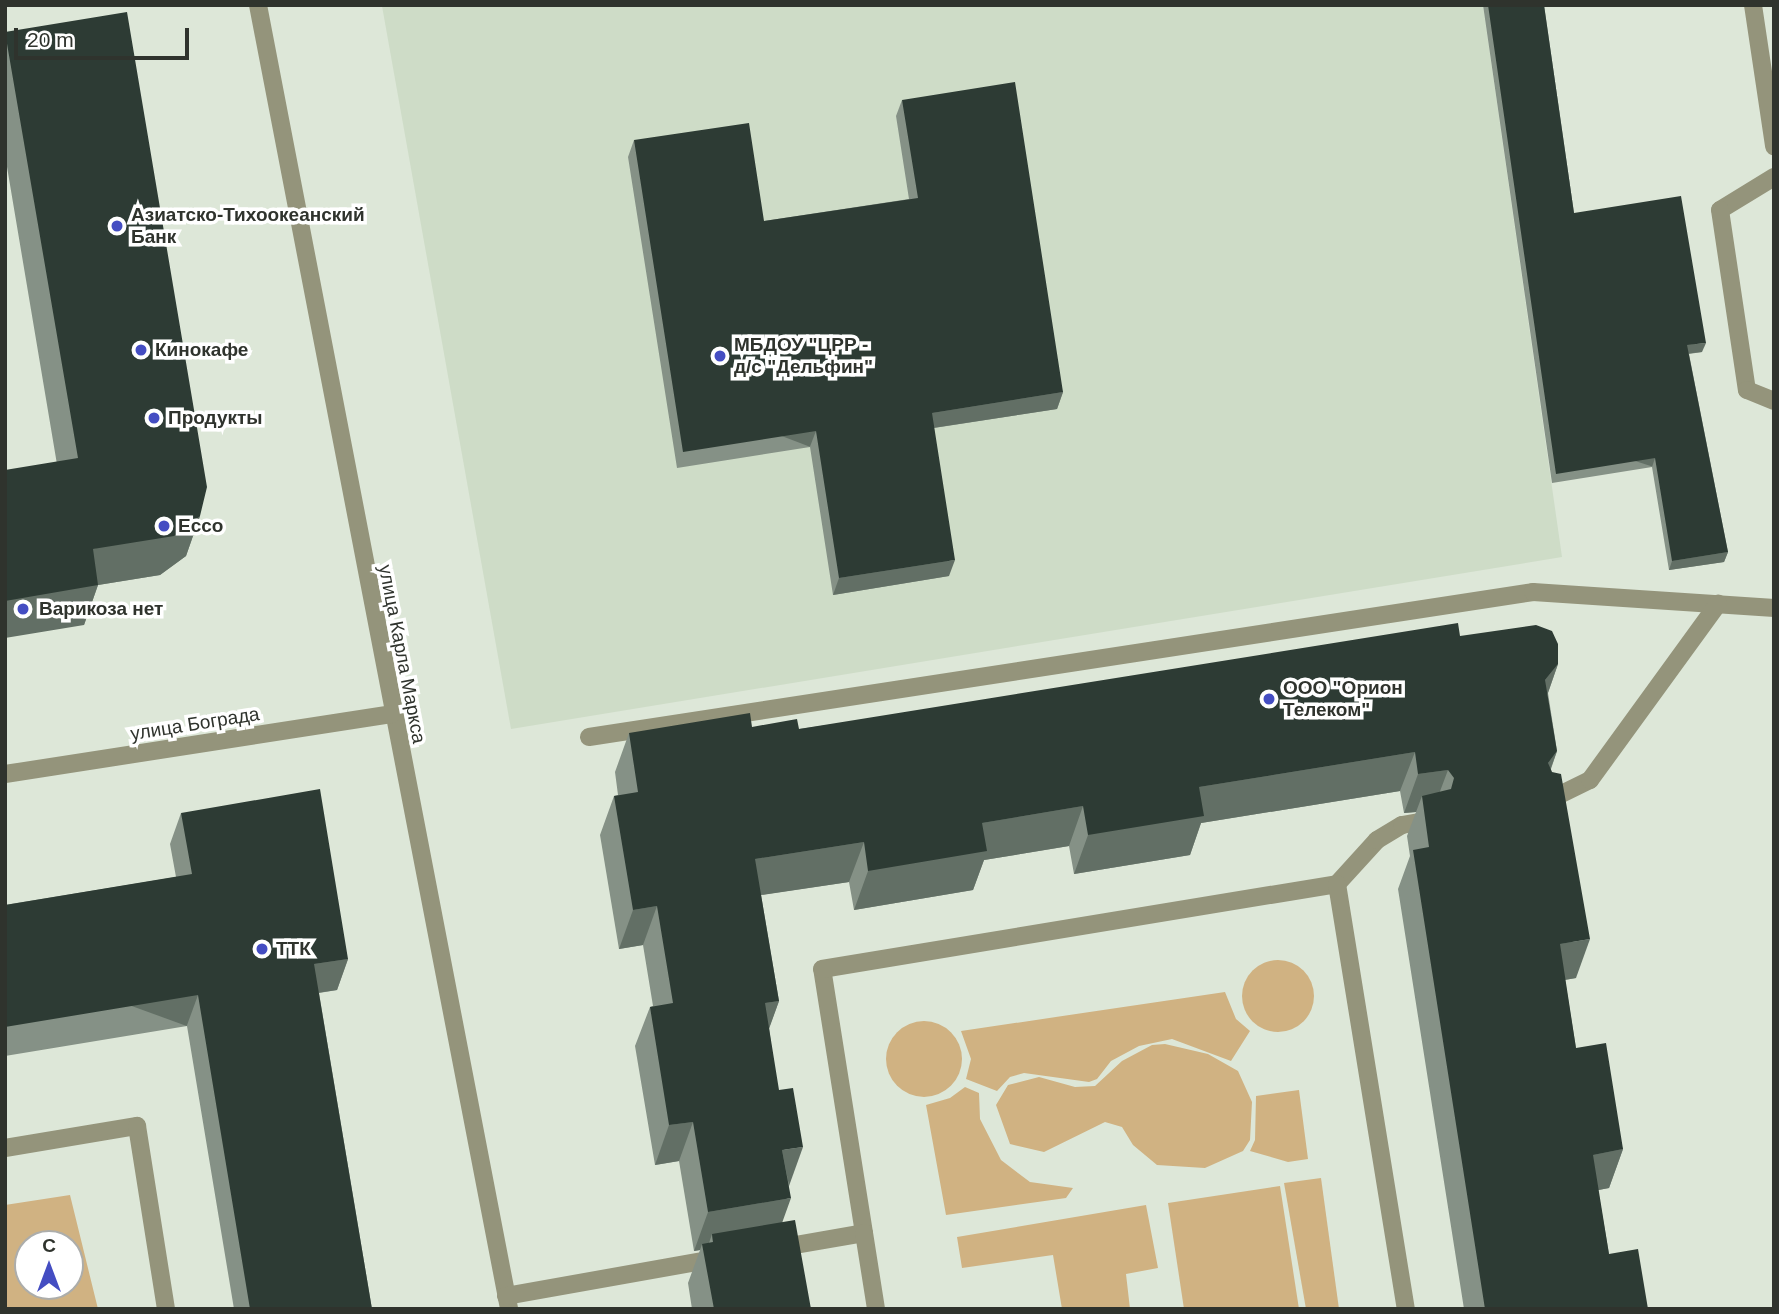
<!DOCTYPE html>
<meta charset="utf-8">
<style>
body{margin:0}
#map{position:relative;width:1779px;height:1314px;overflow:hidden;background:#dde7d8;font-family:Arial,sans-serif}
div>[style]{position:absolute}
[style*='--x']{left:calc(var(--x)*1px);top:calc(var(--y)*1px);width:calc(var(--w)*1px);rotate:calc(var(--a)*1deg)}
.built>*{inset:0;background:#cedcc7}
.green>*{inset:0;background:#d0b282}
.round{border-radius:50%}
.minor>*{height:18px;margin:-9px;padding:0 9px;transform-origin:9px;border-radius:9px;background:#94947b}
.wall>*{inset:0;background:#859186}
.shaded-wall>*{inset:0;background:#626f65;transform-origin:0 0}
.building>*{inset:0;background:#2d3b34}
.dots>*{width:19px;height:19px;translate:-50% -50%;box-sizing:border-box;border:4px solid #fff;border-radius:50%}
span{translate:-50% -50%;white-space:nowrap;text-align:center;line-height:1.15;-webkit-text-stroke:7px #fff;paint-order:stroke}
.poi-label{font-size:19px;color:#2f332d;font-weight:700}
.left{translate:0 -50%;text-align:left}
.street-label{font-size:19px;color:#2f332d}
.frame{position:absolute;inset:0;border:7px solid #2f332d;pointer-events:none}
.north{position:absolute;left:14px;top:1230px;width:70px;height:70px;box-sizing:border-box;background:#fff;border:2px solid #acadab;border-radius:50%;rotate:0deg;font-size:19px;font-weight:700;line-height:28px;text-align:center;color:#2f332d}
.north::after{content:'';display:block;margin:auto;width:24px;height:32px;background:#444dc2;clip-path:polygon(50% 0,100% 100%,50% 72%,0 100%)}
.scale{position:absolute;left:14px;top:28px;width:175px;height:32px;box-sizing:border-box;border:4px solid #2f332d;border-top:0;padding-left:9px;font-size:21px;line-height:24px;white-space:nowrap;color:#2f332d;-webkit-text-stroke:5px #fff;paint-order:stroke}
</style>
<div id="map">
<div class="built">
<i style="clip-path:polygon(1483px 5px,1562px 557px,511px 729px,382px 6px)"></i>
</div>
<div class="green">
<i class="round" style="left:1242px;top:960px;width:72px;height:72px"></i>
<i style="clip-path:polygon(1225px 992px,1236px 1019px,1250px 1031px,1231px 1061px,1172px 1039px,1139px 1046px,1111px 1061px,1097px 1079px,1089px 1082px,1024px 1073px,1010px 1077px,997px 1091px,966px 1079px,971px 1059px,961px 1031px)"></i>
<i class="round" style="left:886px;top:1021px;width:76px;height:76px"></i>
<i style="clip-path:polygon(1165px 1044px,1208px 1054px,1238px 1071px,1252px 1102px,1250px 1140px,1243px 1151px,1205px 1168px,1157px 1165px,1133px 1145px,1122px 1127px,1105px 1122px,1044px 1152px,1010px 1144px,996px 1105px,1008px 1085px,1039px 1077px,1075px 1087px,1095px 1086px,1122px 1061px,1152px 1045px)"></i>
<i style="clip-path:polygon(965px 1087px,979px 1093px,980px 1119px,1001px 1160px,1030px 1182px,1073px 1188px,1066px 1198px,946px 1215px,926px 1105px,950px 1098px)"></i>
<i style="clip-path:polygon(1299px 1090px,1308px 1159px,1288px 1162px,1250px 1151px,1255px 1140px,1256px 1096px)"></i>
<i style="clip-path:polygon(1321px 1178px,1339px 1309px,1306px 1309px,1284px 1183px)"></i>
<i style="clip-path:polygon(1280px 1186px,1299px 1309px,1184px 1309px,1168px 1203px)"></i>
<i style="clip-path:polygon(evenodd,70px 1195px,98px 1309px,5px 1309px,5px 1205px,70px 1195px,28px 1244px,70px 1244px,70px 1286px,28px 1286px,28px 1244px)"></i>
<i style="clip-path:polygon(1146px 1205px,1158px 1268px,1126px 1274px,1130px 1309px,1062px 1309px,1053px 1255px,962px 1268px,957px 1237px)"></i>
</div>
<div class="minor">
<i style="--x:258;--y:5;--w:1328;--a:79.1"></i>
<i style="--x:1753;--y:5;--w:143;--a:81.5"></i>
<i style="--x:1774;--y:177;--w:63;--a:148.6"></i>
<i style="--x:1720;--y:210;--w:182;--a:81.5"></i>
<i style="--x:1747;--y:390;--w:29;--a:22"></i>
<i style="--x:589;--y:737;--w:955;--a:-8.73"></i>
<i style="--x:1533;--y:592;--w:242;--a:3.8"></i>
<i style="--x:5;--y:774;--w:391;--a:-8.8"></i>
<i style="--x:1545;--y:802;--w:50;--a:-26.1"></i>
<i style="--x:1590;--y:780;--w:218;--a:-54"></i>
<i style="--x:1337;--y:884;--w:59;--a:-47.7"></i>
<i style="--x:1377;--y:840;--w:29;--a:-31"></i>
<i style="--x:1402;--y:825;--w:27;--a:-10"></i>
<i style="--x:5;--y:1148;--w:134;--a:-9.5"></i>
<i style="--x:137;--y:1126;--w:185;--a:81"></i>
<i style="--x:864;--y:1233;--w:267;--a:-99"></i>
<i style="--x:822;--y:969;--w:522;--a:-9.37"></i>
<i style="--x:1337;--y:884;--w:431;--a:80.8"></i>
<i style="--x:778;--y:1248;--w:87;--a:-9.9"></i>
<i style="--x:864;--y:1233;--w:77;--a:81"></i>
<i style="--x:506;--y:1296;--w:216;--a:-10.1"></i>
</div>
<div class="wall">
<i style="clip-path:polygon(1483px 5px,1544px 5px,1574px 213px,1702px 352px,1689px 354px,1728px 552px,1724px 562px,1669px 570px,1652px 467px,1552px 483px)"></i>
<i style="clip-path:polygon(5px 33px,200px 516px,186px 556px,160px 575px,98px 585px,84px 625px,5px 155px)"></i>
<i style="clip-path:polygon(902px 100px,1063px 392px,1057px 409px,934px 428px,949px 576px,833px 595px,810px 447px,677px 468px,628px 157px,634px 140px,764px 221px,909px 199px,896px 116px)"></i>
<i style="clip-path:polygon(1460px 636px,1558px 664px,1548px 693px,1557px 751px,1551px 769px,1576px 978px,1565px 980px,1576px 1048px,1623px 1149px,1609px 1188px,1598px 1190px,1609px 1254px,1648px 1309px,1464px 1309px,1398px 889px,1410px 856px,1407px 836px,1416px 812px,1404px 813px,1400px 791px,1201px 823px,1190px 855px,1074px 874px,1069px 846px,984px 860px,973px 890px,854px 910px,849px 882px,761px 895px,779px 1001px,769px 1028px,789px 1186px,782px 1222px,811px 1309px,692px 1309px,688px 1283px,700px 1250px,694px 1251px,679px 1161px,655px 1165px,635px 1046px,650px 1007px,653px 1006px,643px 945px,619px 949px,600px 835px,614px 796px,618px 795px,615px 772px,629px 733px,752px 727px,799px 729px)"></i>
<i style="clip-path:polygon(181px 813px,348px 959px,337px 990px,319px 993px,372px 1309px,234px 1309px,187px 1026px,5px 1056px,5px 905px,176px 877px,170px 844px)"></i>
</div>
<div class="shaded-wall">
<i style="clip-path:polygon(1706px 343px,1702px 352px,1684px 354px,1687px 345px)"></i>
<i style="clip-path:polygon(1063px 392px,1057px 409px,926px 429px,932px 413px)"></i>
<i style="left:816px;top:431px;width:17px;height:135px;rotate:111deg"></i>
<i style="left:1655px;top:458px;width:9px;height:100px;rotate:108deg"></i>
<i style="clip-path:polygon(200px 516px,186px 556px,160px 575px,98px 585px,84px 625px,5px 638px,5px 601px,93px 549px)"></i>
<i style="clip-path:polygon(1728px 552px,1724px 562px,1669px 570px,1672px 561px)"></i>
<i style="clip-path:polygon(955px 560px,949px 576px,833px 595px,839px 578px)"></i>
<i style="clip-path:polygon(1558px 664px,1544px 704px,1545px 680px)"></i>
<i style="clip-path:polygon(1557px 751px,1543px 790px,1548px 763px)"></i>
<i style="clip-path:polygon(1415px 752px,1400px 791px,1201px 823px,1190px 855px,1074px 874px,1088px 835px,1199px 787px)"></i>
<i style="clip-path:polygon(1448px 770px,1433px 810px,1422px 796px,1416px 812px,1404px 813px,1418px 774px)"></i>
<i style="clip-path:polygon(1083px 806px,1069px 846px,984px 860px,973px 890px,854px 910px,868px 871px,982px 823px)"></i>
<i style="clip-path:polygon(864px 842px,849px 882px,741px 898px,755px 859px)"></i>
<i style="clip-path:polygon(657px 906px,643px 945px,619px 949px,633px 910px)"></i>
<i style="clip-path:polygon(1590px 939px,1576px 978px,1545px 983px,1560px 944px)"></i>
<i style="clip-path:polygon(348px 959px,337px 990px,303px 995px,314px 964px)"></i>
<i style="left:198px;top:995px;width:33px;height:196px;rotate:110deg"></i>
<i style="clip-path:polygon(779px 1001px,765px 1040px,765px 1003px)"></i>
<i style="clip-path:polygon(693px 1122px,679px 1161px,655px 1165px,669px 1125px)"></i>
<i style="clip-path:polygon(803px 1147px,789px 1186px,782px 1150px)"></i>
<i style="clip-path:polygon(1623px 1149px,1609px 1188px,1578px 1194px,1593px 1155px)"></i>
<i style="clip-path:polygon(791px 1198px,777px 1237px,713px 1242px,712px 1234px,707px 1249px,702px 1244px,700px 1250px,694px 1251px,708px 1212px)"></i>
</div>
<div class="building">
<i style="clip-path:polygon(1488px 5px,1544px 5px,1574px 213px,1681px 196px,1706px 343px,1687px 345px,1728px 552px,1672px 561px,1655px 458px,1556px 474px)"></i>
<i style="clip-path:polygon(127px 12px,207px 487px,200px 516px,174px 536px,93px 549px,98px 585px,5px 601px,5px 470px,78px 458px,5px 32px)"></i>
<i style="clip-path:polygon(1015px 82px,1063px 392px,932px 413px,955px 560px,839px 578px,816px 431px,683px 452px,634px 140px,749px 123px,764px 221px,918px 198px,902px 100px)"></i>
<i style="clip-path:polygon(1458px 623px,1460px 636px,1536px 625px,1552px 631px,1558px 644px,1558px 664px,1545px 680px,1557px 751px,1548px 763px,1552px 772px,1561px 774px,1590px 939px,1560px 944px,1576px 1048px,1606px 1043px,1623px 1149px,1593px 1155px,1609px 1254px,1638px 1249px,1648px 1309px,1485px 1309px,1413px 850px,1429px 847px,1422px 796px,1451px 789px,1454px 778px,1448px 770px,1418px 774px,1415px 752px,1199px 787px,1204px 816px,1088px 835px,1083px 806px,982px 823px,987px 851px,868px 871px,864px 842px,755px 859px,779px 1001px,765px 1003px,779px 1090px,793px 1088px,803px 1147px,782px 1150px,791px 1198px,708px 1212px,693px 1122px,669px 1125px,650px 1007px,673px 1003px,657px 906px,633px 910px,614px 796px,638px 792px,629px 733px,750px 713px,752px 727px,797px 719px,799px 729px)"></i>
<i style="clip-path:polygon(320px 789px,348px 959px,314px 964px,372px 1309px,250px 1309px,198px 995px,5px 1027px,5px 905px,192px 874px,181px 813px)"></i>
<i style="clip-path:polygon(795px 1220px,811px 1309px,714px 1309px,702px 1244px,713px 1242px,712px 1234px)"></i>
</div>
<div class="dots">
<i style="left:117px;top:226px;background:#444dc2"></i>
<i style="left:141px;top:350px;background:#444dc2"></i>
<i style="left:720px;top:356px;background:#444dc2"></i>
<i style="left:154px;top:418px;background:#444dc2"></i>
<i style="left:164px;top:526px;background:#444dc2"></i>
<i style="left:23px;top:609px;background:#444dc2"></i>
<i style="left:1269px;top:699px;background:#444dc2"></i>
<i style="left:262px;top:949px;background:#444dc2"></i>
</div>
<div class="poi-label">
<span class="left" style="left:131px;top:226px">Азиатско-Тихоокеанский<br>Банк</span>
<span class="left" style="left:734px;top:356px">МБДОУ "ЦРР -<br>д/с "Дельфин"</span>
<span class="left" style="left:155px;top:350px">Кинокафе</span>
<span class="left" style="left:168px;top:418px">Продукты</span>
<span class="left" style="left:178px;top:526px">Ecco</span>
<span class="left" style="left:39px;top:609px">Варикоза нет</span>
<span class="left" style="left:1283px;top:699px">ООО "Орион<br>Телеком"</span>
<span class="left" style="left:276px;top:949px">ТТК</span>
</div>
<div class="street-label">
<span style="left:402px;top:654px;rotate:79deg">улица Карла Маркса</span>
<span style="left:195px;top:724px;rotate:-9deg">улица Бограда</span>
</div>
<div class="frame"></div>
<div class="north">С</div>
<div class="scale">20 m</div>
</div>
